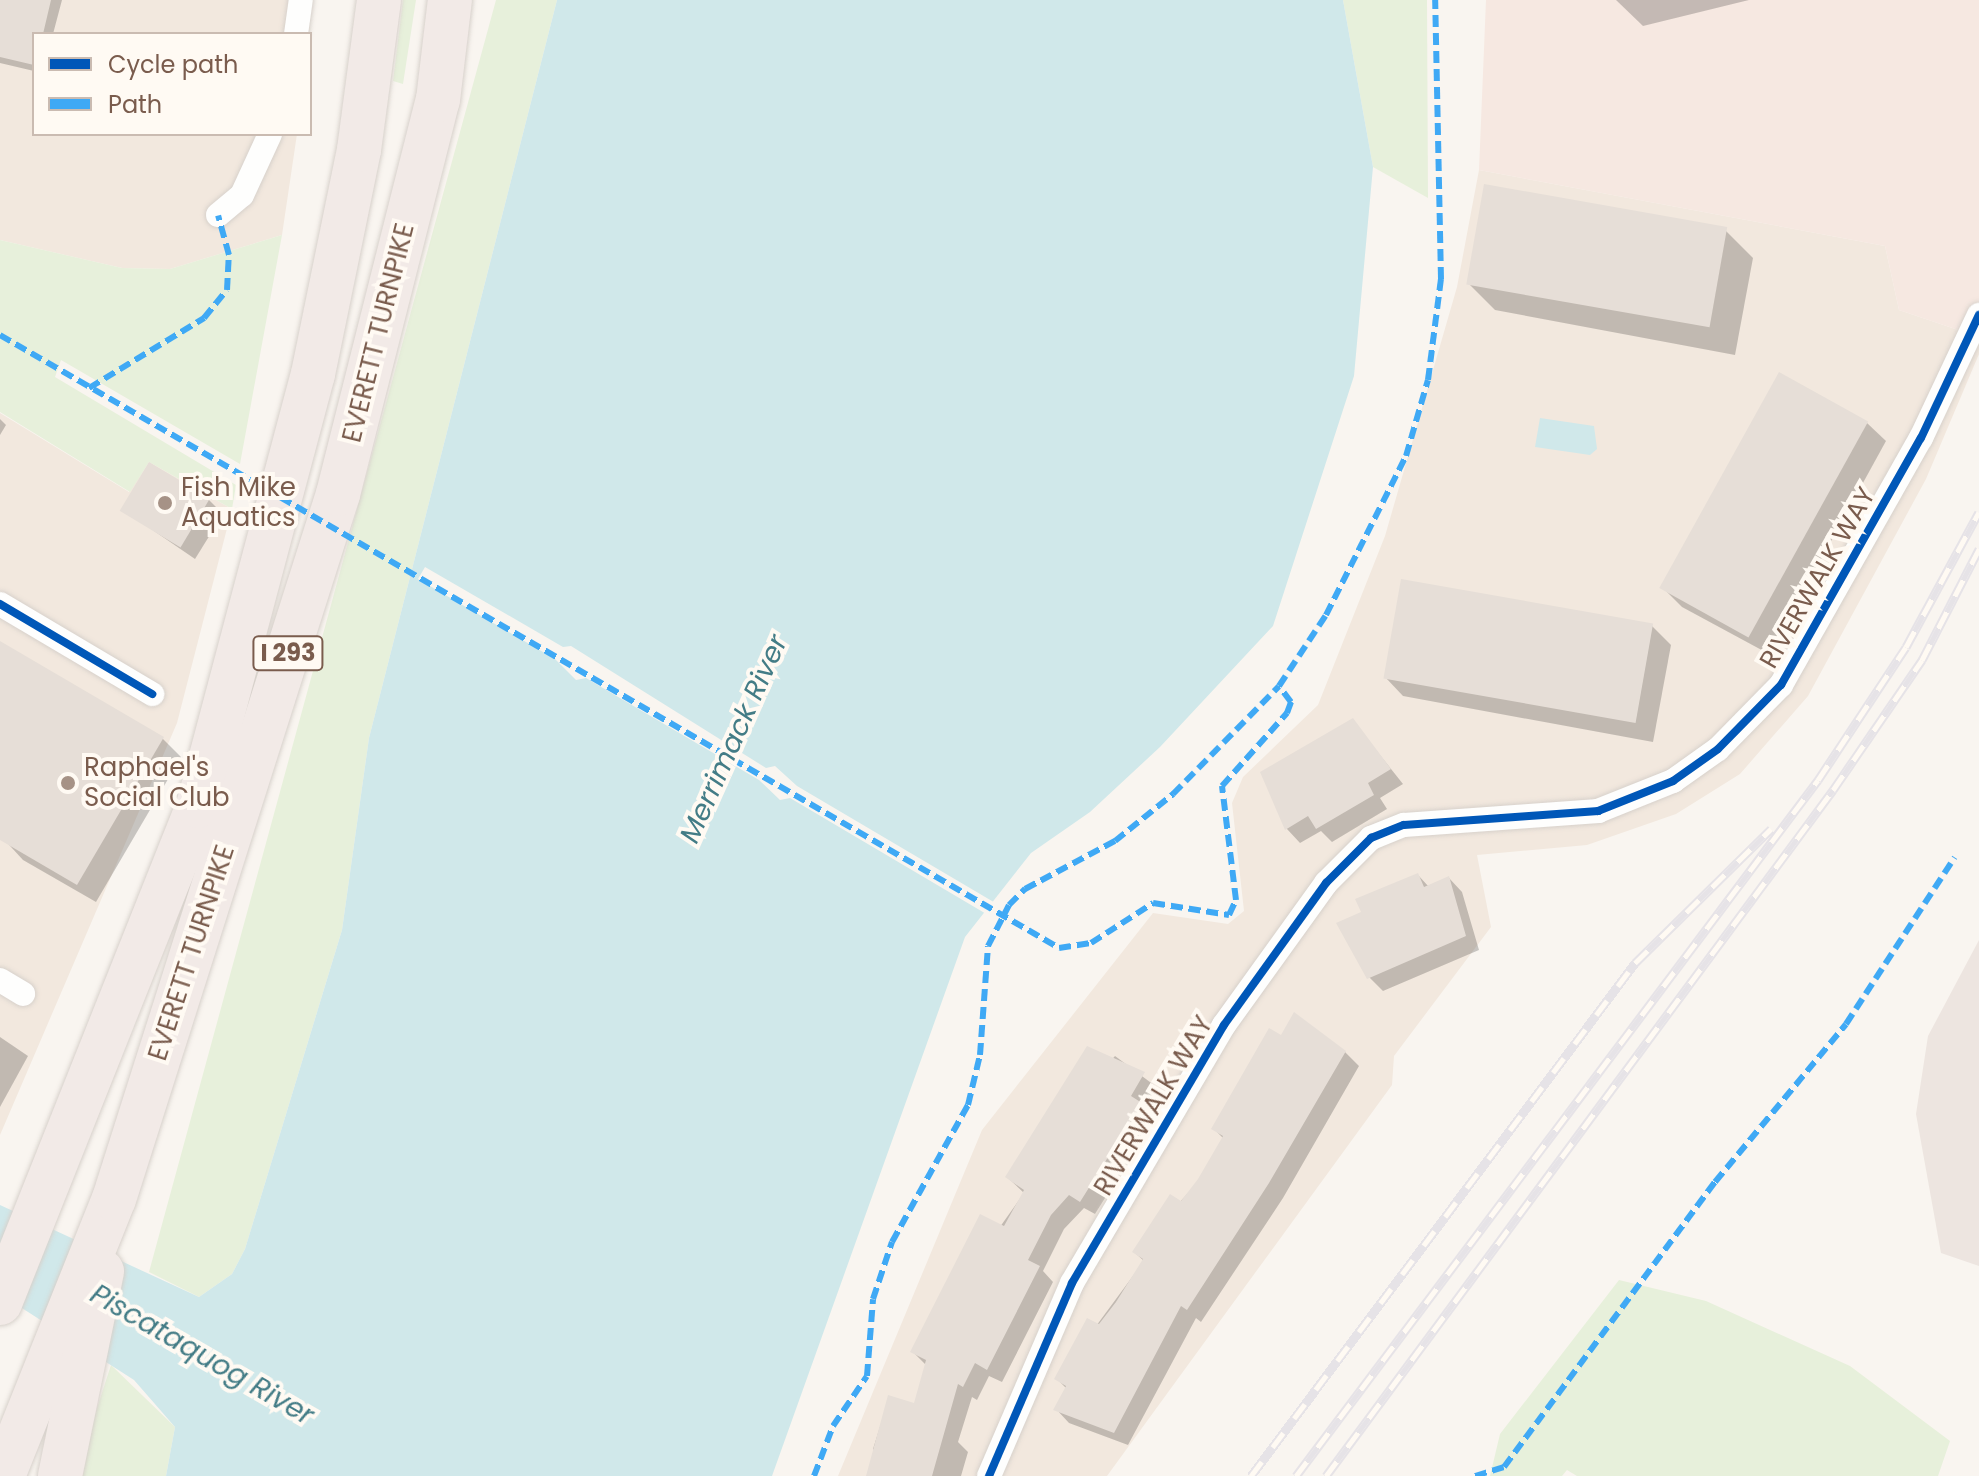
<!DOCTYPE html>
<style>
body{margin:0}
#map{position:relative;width:1979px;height:1476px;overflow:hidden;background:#f9f5f0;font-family:Poppins,sans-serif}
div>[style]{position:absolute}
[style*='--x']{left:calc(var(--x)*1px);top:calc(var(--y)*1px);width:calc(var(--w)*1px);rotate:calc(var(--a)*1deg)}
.residential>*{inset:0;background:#f2e8de}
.commercial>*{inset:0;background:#f6e8e1}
.industrial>*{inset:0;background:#ede5e0}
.green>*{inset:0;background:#e7f0db}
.water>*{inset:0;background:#d0e8ea}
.pier>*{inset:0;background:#f9f5f0}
.shadow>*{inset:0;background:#0003}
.building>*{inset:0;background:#e6ded7;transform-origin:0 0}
.roads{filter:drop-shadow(0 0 2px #d7d1cb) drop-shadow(0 0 2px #d7d1cb)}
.street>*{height:24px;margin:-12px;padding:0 12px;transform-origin:12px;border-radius:12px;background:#fefefd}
.highway>*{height:44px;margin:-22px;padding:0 22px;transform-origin:22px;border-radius:22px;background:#f2eae7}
.rail>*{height:9px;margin-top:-4.5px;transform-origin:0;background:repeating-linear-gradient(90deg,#fffaf3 0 18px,#e6e3e7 0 36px);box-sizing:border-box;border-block:2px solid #e6e3e7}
.quiet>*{height:6px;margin-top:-3px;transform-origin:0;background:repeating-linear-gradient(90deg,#3fa9f5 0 12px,transparent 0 18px)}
.cycleway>*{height:8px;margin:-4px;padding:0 4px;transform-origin:4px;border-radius:4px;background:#0057b8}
.dots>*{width:22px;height:22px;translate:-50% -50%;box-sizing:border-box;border:4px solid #fffaf3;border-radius:50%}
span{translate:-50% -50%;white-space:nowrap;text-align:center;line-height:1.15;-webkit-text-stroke:8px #fffaf3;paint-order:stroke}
.shield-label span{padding:2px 6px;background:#fffaf3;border:2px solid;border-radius:6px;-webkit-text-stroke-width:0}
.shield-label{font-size:24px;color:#7a5c4d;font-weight:700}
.street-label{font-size:26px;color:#7a5c4d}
.poi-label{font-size:26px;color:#7a5c4d}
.left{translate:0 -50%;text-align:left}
.water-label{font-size:28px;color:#437c86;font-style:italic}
.legend{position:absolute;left:32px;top:32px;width:280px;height:104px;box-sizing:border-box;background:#fffaf3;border:2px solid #cabbb1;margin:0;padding:10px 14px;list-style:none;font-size:24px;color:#7a5c4d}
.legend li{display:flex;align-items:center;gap:16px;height:40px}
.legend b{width:40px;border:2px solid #cabbb1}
</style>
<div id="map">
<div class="residential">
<i style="clip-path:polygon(0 0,312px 0,309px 34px,34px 34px,34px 134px,297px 134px,282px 235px,170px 269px,122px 268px,0 240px)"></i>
<i style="clip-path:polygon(1479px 170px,1885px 246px,1899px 310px,1979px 337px,1979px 354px,1926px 479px,1808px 696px,1740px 774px,1676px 814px,1587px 845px,1477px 855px,1491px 927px,1394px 1056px,1392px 1085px,1107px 1476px,838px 1476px,982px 1130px,1153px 913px,1228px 924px,1244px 911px,1232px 803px,1243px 777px,1318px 705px,1385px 536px,1457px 287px)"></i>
<i style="clip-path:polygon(0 413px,129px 492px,149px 462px,232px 509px,177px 723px,0 1135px)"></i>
</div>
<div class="commercial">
<i style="clip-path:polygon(1486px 0,1979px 0,1979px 337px,1899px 310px,1885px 246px,1479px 170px)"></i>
</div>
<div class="industrial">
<i style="clip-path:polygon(1979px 940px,1979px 1266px,1941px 1253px,1916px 1114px,1928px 1036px)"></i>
</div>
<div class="green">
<i style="clip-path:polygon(403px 0,416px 0,403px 84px,393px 81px)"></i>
<i style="clip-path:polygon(496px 0,557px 0,369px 738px,342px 930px,245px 1249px,232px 1274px,199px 1297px,149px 1272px)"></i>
<i style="clip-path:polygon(1343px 0,1427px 0,1428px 198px,1373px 167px)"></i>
<i style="clip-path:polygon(282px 235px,240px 464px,61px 360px,55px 377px,236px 485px,232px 509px,149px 462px,130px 492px,0 412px,0 240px,122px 268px,170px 269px)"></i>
<i style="clip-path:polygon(1619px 1280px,1706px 1301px,1850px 1366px,1950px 1441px,1938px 1476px,1577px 1476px,1567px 1470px,1562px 1476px,1490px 1476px,1500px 1434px)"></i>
<i style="clip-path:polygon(111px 1365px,175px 1427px,166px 1476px,75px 1476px)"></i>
</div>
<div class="water">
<i style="clip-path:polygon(557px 0,1343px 0,1373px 167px,1354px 376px,1273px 626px,1160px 747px,1090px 812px,1031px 853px,965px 937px,772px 1476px,166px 1476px,175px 1427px,134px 1380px,0 1294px,0 1205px,199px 1297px,232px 1274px,245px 1249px,342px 930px,369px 738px)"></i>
<i style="clip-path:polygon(1540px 418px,1594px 426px,1597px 449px,1590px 455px,1535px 447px)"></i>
</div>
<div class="pier">
<i style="clip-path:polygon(425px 567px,563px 647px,571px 646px,766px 768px,775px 766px,797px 786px,997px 904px,988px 915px,790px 798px,780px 800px,759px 780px,586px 678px,576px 680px,555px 659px,418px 579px)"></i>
</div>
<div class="shadow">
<i style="clip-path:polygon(0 0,62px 0,53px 34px,34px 34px,34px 71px,0 63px)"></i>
<i style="clip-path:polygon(1616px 0,1749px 0,1643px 26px)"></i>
<i style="clip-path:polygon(1726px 231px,1753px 258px,1735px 355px,1495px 310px,1468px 283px)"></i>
<i style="clip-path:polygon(0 419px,6px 425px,0 435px)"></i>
<i style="clip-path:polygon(1867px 423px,1886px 441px,1769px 654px,1682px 607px,1663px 588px)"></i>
<i style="clip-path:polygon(209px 500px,223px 514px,195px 559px,122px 509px)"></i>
<i style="clip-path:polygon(1652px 626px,1671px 645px,1653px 742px,1403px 696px,1385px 677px)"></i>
<i style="clip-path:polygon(0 644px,162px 738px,181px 757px,96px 902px,23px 860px,0 835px)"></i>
<i style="clip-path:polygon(1352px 720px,1403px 784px,1380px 798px,1387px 809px,1332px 842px,1321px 831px,1300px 843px,1287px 829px,1263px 773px)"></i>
<i style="clip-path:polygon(1418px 875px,1429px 887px,1449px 878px,1462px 892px,1479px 950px,1383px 991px,1369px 977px,1364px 913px)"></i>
<i style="clip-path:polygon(0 1037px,28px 1056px,0 1107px)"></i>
<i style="clip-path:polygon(1282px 1038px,1345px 1052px,1359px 1066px,1283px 1198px,1201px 1322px,1196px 1318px,1128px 1445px,1069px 1423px,1056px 1409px,1067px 1389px,1057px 1379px,1144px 1261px,1134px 1252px,1200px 1180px,1224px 1139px,1214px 1129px)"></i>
<i style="clip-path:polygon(1115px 1056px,1158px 1088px,1145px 1109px,1155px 1119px,1095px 1214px,1084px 1208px,1064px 1229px,1043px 1271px,1053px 1282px,1002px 1382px,989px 1376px,977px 1400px,972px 1397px,958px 1442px,968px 1452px,961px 1476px,916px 1476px,887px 1463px,873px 1449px,889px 1398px,915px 1406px,927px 1366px,912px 1351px,1024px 1193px,1007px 1177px)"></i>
</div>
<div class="building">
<i style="clip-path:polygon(0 0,51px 0,43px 34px,34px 34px,34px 65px,0 57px)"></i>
<i style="left:1484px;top:184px;width:247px;height:102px;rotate:10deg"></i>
<i style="left:1779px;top:372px;width:102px;height:247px;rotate:29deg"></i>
<i style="left:149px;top:462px;width:71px;height:57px;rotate:31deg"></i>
<i style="left:1401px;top:579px;width:256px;height:101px;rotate:10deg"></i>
<i style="clip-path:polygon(0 641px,164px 737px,77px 885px,0 840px)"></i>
<i style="clip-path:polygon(1353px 718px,1391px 769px,1368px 783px,1374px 795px,1316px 829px,1308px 816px,1285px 830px,1260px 772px)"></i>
<i style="clip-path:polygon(1418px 873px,1424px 887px,1449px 876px,1466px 936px,1367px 979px,1336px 923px,1361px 912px,1355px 899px)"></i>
<i style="clip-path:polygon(1294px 1012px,1346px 1051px,1269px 1183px,1187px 1310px,1181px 1306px,1114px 1433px,1053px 1410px,1066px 1386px,1054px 1379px,1087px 1318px,1099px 1324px,1116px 1302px,1143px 1259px,1132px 1252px,1170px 1194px,1181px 1201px,1198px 1179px,1223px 1136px,1211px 1129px,1269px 1028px,1281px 1035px)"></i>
<i style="clip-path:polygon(1087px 1046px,1145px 1072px,1131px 1096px,1142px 1103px,1080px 1202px,1069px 1195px,1051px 1215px,1028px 1260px,1040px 1266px,987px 1370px,975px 1363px,963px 1387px,958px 1384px,932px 1476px,866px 1476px,888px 1395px,914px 1403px,926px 1360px,910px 1352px,980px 1214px,1004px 1226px,1024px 1190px,1005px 1177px)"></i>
</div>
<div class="roads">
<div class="street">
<i style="--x:296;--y:34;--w:34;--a:-82"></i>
<i style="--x:218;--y:215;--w:31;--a:-40"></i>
<i style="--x:242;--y:195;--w:67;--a:-65.3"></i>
<i style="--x:0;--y:604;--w:177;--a:30.6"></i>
<i style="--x:0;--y:980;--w:27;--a:31"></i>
<i style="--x:989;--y:1476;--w:210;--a:-66.7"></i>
<i style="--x:1072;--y:1283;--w:299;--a:-59.5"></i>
<i style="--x:1224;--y:1025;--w:175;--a:-54.3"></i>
<i style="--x:1326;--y:883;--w:64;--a:-45"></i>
<i style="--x:1371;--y:838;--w:35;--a:-22"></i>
<i style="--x:1404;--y:825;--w:195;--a:-4.1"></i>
<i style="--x:1598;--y:811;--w:81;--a:-21.8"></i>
<i style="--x:1673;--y:781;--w:55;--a:-35.4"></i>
<i style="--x:1718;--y:749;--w:90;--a:-45.5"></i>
<i style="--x:1781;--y:685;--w:284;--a:-60.5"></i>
<i style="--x:1921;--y:438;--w:136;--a:-64.8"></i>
</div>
<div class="highway">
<i style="--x:0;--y:1303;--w:535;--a:-68.28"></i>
<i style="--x:198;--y:806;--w:447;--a:-75.1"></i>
<i style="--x:313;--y:374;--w:229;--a:-78.4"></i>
<i style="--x:359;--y:150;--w:151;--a:-82.4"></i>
<i style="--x:3;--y:1476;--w:298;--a:-68.2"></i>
<i style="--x:114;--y:1199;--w:740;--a:-72.37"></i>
<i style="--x:338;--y:494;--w:406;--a:-75.8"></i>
<i style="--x:438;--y:100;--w:101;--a:-83.2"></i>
<i style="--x:60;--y:1476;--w:209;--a:-78.4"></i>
</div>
</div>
<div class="rail">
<i style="--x:1251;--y:1476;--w:641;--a:-53.18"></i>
<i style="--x:1635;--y:963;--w:191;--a:-44.6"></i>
<i style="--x:1296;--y:1476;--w:870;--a:-53.13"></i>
<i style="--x:1818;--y:780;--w:159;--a:-56.5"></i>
<i style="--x:1906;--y:647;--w:153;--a:-61.6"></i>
<i style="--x:1326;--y:1476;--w:853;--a:-53.53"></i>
<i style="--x:1833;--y:790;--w:158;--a:-55.6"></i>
<i style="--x:1922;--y:660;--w:125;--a:-62.8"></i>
</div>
<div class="quiet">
<i style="--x:0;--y:335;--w:1224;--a:30.06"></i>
<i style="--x:1059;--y:948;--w:32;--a:-9"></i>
<i style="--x:1091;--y:943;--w:74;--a:-32.8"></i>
<i style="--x:1153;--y:903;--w:77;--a:9"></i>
<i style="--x:1229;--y:915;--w:17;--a:-65"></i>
<i style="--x:1236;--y:900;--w:115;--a:-97"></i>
<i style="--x:1222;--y:786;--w:98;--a:-48.3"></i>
<i style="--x:1287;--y:713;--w:12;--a:-70"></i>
<i style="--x:1291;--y:702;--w:20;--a:-127"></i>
<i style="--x:89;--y:388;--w:135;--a:-31.3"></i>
<i style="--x:204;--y:318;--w:36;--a:-51"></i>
<i style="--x:227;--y:290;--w:35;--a:-87"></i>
<i style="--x:229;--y:255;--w:41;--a:-105.4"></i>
<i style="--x:814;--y:1476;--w:53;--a:-69.2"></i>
<i style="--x:833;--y:1426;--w:60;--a:-55.8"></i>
<i style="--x:867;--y:1376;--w:77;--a:-85.5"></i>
<i style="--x:873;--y:1299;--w:60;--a:-71.6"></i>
<i style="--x:892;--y:1242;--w:157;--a:-61"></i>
<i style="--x:968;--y:1105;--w:51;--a:-76.5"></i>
<i style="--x:980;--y:1055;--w:109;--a:-85.8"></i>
<i style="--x:988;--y:946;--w:46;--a:-62.9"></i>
<i style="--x:1009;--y:905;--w:23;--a:-45"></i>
<i style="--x:1025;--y:889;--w:102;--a:-28.1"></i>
<i style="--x:1115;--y:841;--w:75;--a:-39"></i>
<i style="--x:1173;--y:794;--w:151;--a:-45.5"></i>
<i style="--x:1279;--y:686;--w:85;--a:-56.5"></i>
<i style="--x:1326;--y:615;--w:178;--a:-63.3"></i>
<i style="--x:1406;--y:456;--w:79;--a:-73.9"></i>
<i style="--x:1428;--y:380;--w:102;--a:-82.7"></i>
<i style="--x:1441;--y:279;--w:279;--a:-91.2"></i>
<i style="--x:1475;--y:1476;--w:30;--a:-17"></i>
<i style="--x:1504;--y:1467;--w:355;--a:-53.5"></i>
<i style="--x:1715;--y:1182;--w:205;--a:-50.3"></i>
<i style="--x:1846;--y:1024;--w:199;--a:-56.9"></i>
</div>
<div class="cycleway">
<i style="--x:0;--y:604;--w:177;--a:30.6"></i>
<i style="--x:989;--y:1476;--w:210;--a:-66.7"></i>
<i style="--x:1072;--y:1283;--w:299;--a:-59.5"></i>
<i style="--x:1224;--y:1025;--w:175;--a:-54.3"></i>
<i style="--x:1326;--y:883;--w:64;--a:-45"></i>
<i style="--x:1371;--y:838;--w:35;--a:-22"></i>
<i style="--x:1404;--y:825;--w:195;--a:-4.1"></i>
<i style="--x:1598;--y:811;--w:81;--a:-21.8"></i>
<i style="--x:1673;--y:781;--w:55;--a:-35.4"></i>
<i style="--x:1718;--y:749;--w:90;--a:-45.5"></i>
<i style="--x:1781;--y:685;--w:284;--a:-60.5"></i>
<i style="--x:1921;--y:438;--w:136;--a:-64.8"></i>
</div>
<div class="dots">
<i style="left:165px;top:503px;background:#a69286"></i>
<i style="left:68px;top:783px;background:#a69286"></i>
</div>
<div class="shield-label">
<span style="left:288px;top:653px">I 293</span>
</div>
<div class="street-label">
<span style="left:379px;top:333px;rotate:-76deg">EVERETT TURNPIKE</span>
<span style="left:1818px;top:578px;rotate:-60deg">RIVERWALK WAY</span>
<span style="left:192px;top:953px;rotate:-72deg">EVERETT TURNPIKE</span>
<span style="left:1154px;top:1106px;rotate:-59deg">RIVERWALK WAY</span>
</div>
<div class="poi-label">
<span class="left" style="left:181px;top:503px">Fish Mike<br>Aquatics</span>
<span class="left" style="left:84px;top:783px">Raphael's<br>Social Club</span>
</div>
<div class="water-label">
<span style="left:734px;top:739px;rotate:-66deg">Merrimack River</span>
<span style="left:202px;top:1355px;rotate:30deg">Piscataquog River</span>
</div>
<ul class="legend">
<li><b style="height:10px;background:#0057b8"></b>Cycle path</li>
<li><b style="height:10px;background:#3fa9f5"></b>Path</li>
</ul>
</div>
